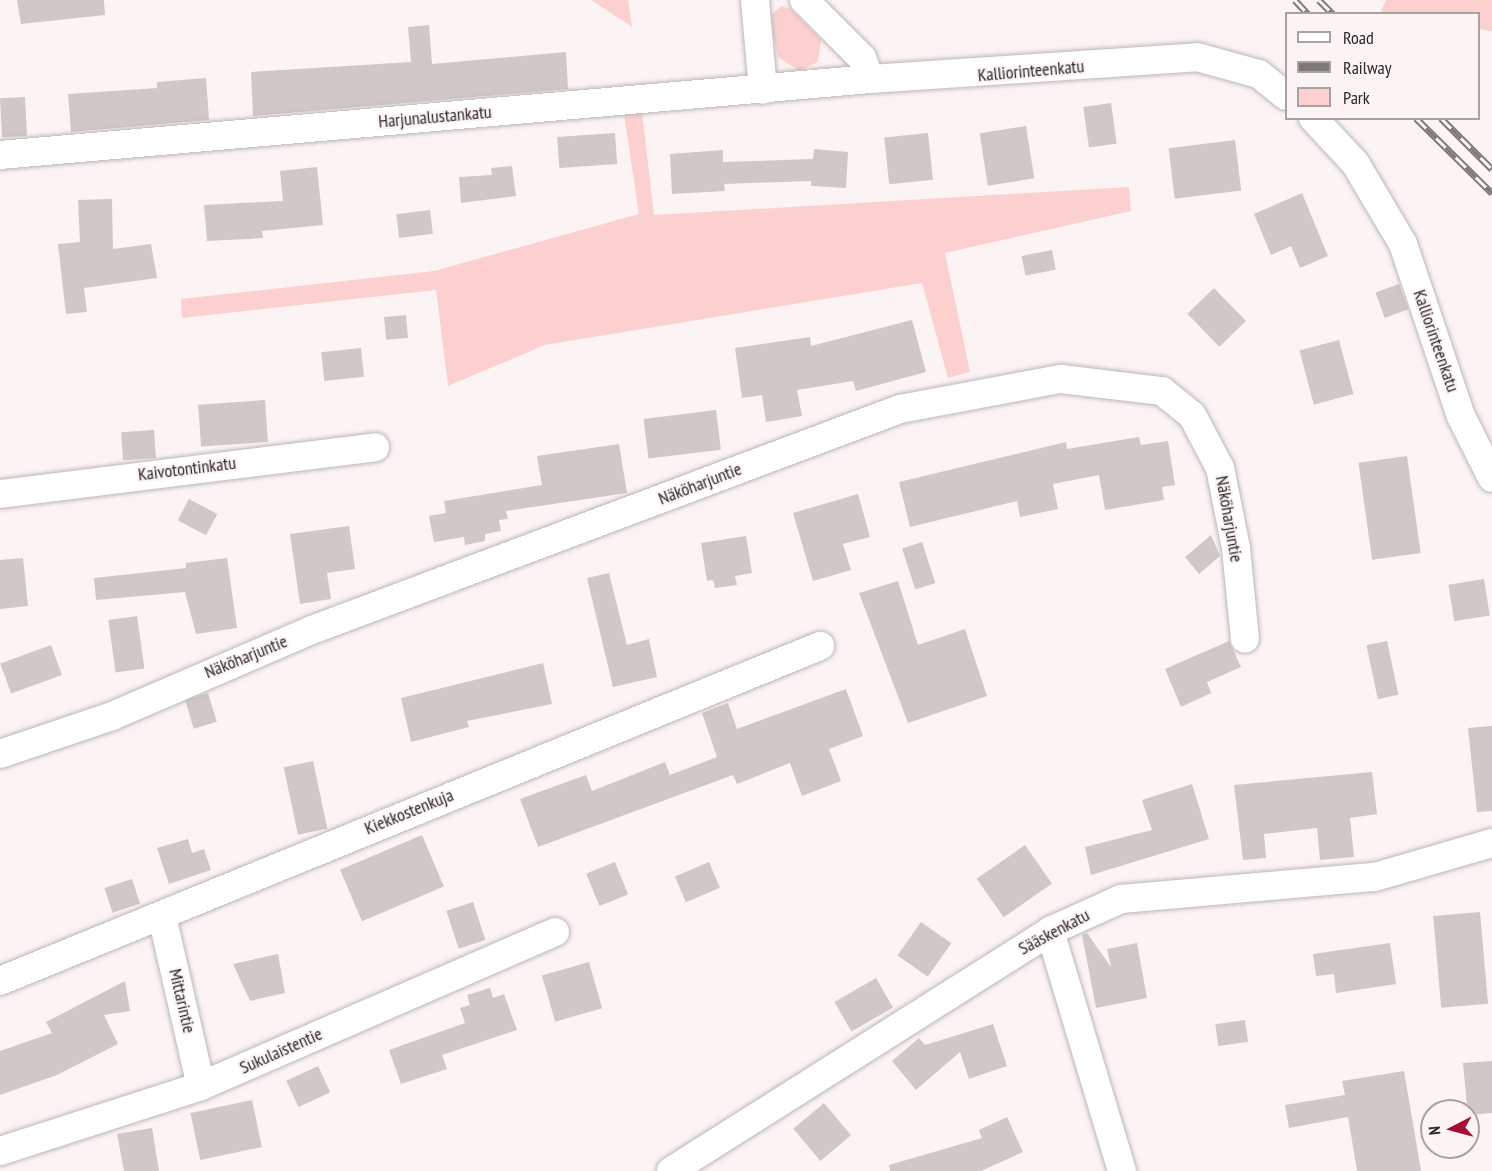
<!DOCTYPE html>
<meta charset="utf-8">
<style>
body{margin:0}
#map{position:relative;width:1492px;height:1171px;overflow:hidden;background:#fcf4f4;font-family:"PT Sans Narrow",sans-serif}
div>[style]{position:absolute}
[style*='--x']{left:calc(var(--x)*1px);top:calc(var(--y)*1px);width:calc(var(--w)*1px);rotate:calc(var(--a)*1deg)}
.green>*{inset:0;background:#fdd0d0}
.building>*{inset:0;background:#d0c7c7;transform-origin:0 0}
.roads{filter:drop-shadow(0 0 2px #beb6b6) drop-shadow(0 0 2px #beb6b6)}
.minor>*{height:28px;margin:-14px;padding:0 14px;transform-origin:14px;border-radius:14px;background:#fff}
.rail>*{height:7px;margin-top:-3.5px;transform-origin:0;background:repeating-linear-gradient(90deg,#fcf4f4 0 14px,#7e7979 0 28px);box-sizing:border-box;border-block:2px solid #7e7979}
span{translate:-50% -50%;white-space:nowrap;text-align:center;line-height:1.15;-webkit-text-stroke:4.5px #fcf4f4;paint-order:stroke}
.street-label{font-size:18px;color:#2b2828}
.legend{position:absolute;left:1285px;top:12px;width:195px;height:108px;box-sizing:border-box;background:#fcf4f4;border:2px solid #a8a2a2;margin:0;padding:8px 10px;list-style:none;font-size:18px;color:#2b2828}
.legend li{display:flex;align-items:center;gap:12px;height:30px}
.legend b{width:30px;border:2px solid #a8a2a2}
.north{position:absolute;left:1420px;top:1099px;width:60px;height:60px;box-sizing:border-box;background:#fcf4f4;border:2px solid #a8a2a2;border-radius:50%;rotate:264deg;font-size:16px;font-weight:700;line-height:24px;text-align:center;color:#2b2828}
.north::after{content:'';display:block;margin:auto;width:21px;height:27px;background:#a70d33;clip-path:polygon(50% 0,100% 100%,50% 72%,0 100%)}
</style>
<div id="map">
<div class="green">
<i style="clip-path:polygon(592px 0,628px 0,632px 27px,594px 2px)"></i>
<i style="clip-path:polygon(1386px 0,1492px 0,1492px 31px,1479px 29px,1478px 14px,1380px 13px)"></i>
<i style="clip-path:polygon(781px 6px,791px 9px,821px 40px,818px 62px,799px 71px,778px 57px,771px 25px,772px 14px)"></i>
<i style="clip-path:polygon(642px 112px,654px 215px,1129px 187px,1131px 211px,945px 253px,970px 372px,948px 378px,922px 283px,545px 345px,448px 386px,436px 290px,182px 318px,181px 299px,434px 271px,639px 214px,624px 114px)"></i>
</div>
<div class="building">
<i style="clip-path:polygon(17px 0,104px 0,105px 15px,21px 24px)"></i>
<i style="clip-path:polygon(429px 25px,432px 64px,566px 52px,568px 89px,253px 116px,251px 72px,411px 62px,408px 27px)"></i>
<i style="clip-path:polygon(206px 78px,209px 120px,71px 132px,68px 94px,157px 88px,157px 82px)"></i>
<i style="left:25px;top:97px;width:39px;height:25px;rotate:87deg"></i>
<i style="left:1111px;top:103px;width:41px;height:28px;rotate:82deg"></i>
<i style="left:1026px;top:126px;width:53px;height:47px;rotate:81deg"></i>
<i style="left:615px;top:133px;width:31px;height:58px;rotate:86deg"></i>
<i style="left:928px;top:133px;width:47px;height:44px;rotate:84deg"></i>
<i style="left:1235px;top:140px;width:51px;height:67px;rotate:83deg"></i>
<i style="clip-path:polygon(814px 149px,848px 152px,846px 188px,811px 186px,811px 181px,724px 184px,725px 191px,672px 194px,670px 154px,723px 150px,723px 162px,813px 159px)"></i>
<i style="clip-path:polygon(512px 166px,516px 196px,461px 203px,459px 177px,492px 175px,491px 168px)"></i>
<i style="clip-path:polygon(317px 167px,323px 225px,262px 231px,263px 238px,207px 241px,204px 205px,283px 201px,280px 171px)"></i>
<i style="clip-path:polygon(1302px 193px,1328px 256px,1300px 268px,1291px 246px,1271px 255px,1254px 214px)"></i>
<i style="clip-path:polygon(112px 199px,113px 249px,151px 244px,157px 278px,84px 288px,87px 312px,66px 314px,58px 244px,80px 242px,78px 200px)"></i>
<i style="left:430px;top:210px;width:24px;height:34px;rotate:83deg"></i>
<i style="left:1052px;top:250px;width:20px;height:31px;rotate:79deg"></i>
<i style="left:1399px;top:284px;width:27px;height:25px;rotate:70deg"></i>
<i style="left:1214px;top:288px;width:46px;height:37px;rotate:46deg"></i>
<i style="left:406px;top:315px;width:23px;height:22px;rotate:85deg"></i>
<i style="clip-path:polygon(912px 320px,926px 372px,856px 391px,853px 381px,797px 390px,802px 416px,766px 422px,762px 395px,742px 398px,735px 348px,810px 337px,811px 346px)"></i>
<i style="left:1339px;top:340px;width:56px;height:41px;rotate:75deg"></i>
<i style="left:361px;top:348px;width:29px;height:40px;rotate:84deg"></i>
<i style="left:265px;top:400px;width:42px;height:67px;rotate:86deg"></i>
<i style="left:716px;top:410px;width:40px;height:73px;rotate:83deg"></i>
<i style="left:154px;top:430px;width:28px;height:33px;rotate:86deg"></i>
<i style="clip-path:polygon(1139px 437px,1141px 445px,1168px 441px,1175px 485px,1162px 487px,1164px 500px,1105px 510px,1099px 475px,1053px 484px,1058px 509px,1020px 517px,1017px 501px,910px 527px,899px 482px,1066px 442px,1067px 449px)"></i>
<i style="clip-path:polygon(619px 444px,627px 493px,506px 511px,508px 519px,499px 520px,501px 531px,485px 534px,485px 541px,465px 545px,464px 537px,434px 542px,429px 516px,446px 513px,444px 501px,542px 485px,537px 456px)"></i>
<i style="left:1407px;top:456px;width:98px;height:49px;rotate:82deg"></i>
<i style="clip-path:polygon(858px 494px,870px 537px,843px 544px,851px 570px,813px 581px,793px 513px)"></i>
<i style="left:189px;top:499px;width:32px;height:24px;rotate:28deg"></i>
<i style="clip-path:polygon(349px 526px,355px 569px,327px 573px,331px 599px,300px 604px,290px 534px)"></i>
<i style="clip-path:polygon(1211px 535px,1220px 556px,1199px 574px,1185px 557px)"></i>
<i style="clip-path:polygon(746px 536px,752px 573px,735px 576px,737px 585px,715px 588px,713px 580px,707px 581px,701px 543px)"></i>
<i style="left:922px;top:542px;width:43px;height:21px;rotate:72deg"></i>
<i style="clip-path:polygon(23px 558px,28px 606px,0 609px,0 560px)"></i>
<i style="clip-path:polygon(227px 558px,237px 628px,196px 634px,185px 592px,96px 600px,94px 578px,186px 568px,186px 563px)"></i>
<i style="clip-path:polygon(609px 573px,627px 645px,649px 639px,657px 677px,613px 687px,587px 578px)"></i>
<i style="left:1484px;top:579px;width:37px;height:36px;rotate:81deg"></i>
<i style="clip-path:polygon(898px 581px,918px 645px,965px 629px,987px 696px,908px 723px,859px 593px)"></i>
<i style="left:137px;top:616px;width:53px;height:29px;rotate:82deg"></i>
<i style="clip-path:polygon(1229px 641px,1241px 667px,1207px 682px,1211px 693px,1181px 707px,1165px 669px)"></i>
<i style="left:1387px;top:641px;width:55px;height:21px;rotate:78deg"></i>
<i style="left:51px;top:645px;width:32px;height:54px;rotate:70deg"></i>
<i style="clip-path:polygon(543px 663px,552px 704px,467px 721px,469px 727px,411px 742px,401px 698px)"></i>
<i style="clip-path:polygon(846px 689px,863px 736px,829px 749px,841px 781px,802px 796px,790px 763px,737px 784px,733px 775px,538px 847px,520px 799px,586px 775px,592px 791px,665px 762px,670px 775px,717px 757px,702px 713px,728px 703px,737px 729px)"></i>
<i style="left:208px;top:693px;width:30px;height:24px;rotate:73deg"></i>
<i style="clip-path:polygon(1492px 726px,1492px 811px,1477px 812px,1468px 728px)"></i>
<i style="left:313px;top:761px;width:69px;height:30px;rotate:78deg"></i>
<i style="clip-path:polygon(1372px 772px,1377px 814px,1350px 818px,1354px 857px,1320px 860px,1317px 828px,1264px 834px,1266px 858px,1243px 860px,1234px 785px)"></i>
<i style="clip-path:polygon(1192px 784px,1209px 839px,1091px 875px,1085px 847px,1152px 830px,1142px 800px)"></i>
<i style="left:422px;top:835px;width:56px;height:89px;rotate:67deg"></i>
<i style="clip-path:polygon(188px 839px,192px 853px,204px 849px,211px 870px,169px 884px,157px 848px)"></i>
<i style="left:1025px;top:845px;width:47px;height:59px;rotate:55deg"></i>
<i style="left:615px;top:862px;width:35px;height:31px;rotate:68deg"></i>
<i style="left:709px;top:862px;width:28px;height:37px;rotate:67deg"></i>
<i style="left:132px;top:879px;width:26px;height:29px;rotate:72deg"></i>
<i style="left:473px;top:902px;width:40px;height:28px;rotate:72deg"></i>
<i style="left:1480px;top:912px;width:92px;height:47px;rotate:85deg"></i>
<i style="left:921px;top:922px;width:37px;height:41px;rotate:35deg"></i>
<i style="clip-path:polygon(1087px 933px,1111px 967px,1107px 949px,1137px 943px,1147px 998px,1096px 1008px,1082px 935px)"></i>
<i style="clip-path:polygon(1390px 943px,1396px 984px,1336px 993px,1334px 974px,1316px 976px,1313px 954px)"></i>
<i style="clip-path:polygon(278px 954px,285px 993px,250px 1001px,233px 964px)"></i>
<i style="left:589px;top:962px;width:48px;height:49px;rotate:74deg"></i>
<i style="left:876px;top:978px;width:34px;height:48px;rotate:60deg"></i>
<i style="clip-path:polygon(125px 981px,130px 1011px,104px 1015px,118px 1044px,57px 1075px,0 1095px,0 1051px,52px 1033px,46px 1022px)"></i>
<i style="clip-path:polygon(490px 988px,493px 998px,504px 994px,517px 1030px,442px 1055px,447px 1069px,401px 1084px,389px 1050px,465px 1023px,460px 1008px,470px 1005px,467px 995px)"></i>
<i style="left:1245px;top:1020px;width:22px;height:30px;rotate:82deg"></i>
<i style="clip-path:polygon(993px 1024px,1007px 1066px,969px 1079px,960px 1052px,916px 1090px,892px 1061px,919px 1038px,925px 1045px)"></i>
<i style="clip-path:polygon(1492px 1061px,1492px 1113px,1468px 1115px,1463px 1063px)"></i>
<i style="left:318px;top:1066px;width:29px;height:35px;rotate:65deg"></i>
<i style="clip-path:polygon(1404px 1071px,1421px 1171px,1357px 1171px,1348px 1117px,1289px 1128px,1285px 1105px,1345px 1095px,1342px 1081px)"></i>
<i style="left:252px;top:1100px;width:48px;height:63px;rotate:78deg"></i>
<i style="left:824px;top:1103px;width:42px;height:40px;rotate:50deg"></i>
<i style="clip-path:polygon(1007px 1117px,1023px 1152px,981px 1171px,890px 1171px,889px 1165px,982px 1138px,979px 1130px)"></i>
<i style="clip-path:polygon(152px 1128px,159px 1171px,124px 1171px,117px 1134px)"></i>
</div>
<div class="roads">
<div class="minor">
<i style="--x:755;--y:0;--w:90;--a:84.9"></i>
<i style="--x:804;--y:0;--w:82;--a:45"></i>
<i style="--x:862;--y:58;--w:22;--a:69"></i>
<i style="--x:1313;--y:118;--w:62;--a:47"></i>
<i style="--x:1355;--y:163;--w:94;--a:59.3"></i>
<i style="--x:1403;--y:244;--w:182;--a:71.4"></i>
<i style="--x:1461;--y:416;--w:69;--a:63.4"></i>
<i style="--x:0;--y:155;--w:873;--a:-4.99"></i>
<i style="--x:870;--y:79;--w:328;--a:-3.8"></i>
<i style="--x:1197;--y:57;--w:64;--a:15.3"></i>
<i style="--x:1259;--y:74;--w:35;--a:39"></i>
<i style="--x:0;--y:494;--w:378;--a:-7.1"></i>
<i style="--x:0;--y:754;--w:118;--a:-18.7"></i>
<i style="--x:112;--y:716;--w:218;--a:-23.3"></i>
<i style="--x:312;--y:630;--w:628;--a:-20.6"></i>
<i style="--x:900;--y:409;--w:164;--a:-10.6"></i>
<i style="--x:1061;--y:379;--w:102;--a:6.8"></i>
<i style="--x:1162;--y:391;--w:38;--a:39"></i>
<i style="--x:1192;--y:415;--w:60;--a:62.2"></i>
<i style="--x:1220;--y:468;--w:82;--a:78.7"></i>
<i style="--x:1236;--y:548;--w:91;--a:84.4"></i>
<i style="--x:162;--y:916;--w:174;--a:77.1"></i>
<i style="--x:1050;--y:931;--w:251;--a:73.3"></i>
<i style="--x:0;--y:981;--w:886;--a:-22.22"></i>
<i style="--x:0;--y:1151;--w:211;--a:-17.9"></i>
<i style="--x:201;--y:1086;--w:386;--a:-23.5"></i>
<i style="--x:671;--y:1171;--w:449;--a:-32.3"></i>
<i style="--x:1050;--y:931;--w:78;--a:-24.3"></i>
<i style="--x:1121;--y:899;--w:255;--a:-5"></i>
<i style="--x:1375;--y:877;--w:122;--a:-16.2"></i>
</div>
</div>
<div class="rail">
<i style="--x:1295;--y:0;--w:19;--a:47"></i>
<i style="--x:1319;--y:0;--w:20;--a:45"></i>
<i style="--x:1416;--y:118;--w:107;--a:44.6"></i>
<i style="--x:1441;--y:118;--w:72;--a:45"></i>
</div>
<div class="street-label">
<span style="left:1031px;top:71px;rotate:-5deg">Kalliorinteenkatu</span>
<span style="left:435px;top:117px;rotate:-5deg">Harjunalustankatu</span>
<span style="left:1436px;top:341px;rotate:71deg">Kalliorinteenkatu</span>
<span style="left:187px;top:469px;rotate:-7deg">Kaivotontinkatu</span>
<span style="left:700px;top:484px;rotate:-21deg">Näköharjuntie</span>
<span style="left:1229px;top:519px;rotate:80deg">Näköharjuntie</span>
<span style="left:246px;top:657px;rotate:-22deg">Näköharjuntie</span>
<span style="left:409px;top:812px;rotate:-22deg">Kiekkostenkuja</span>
<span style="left:1054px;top:932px;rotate:-28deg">Sääskenkatu</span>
<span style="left:182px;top:1001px;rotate:77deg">Mittarintie</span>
<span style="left:281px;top:1051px;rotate:-24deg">Sukulaistentie</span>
</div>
<ul class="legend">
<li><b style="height:8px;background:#fff"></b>Road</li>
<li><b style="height:8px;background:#7e7979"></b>Railway</li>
<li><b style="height:16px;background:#fdd0d0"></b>Park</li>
</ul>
<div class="north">N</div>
</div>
